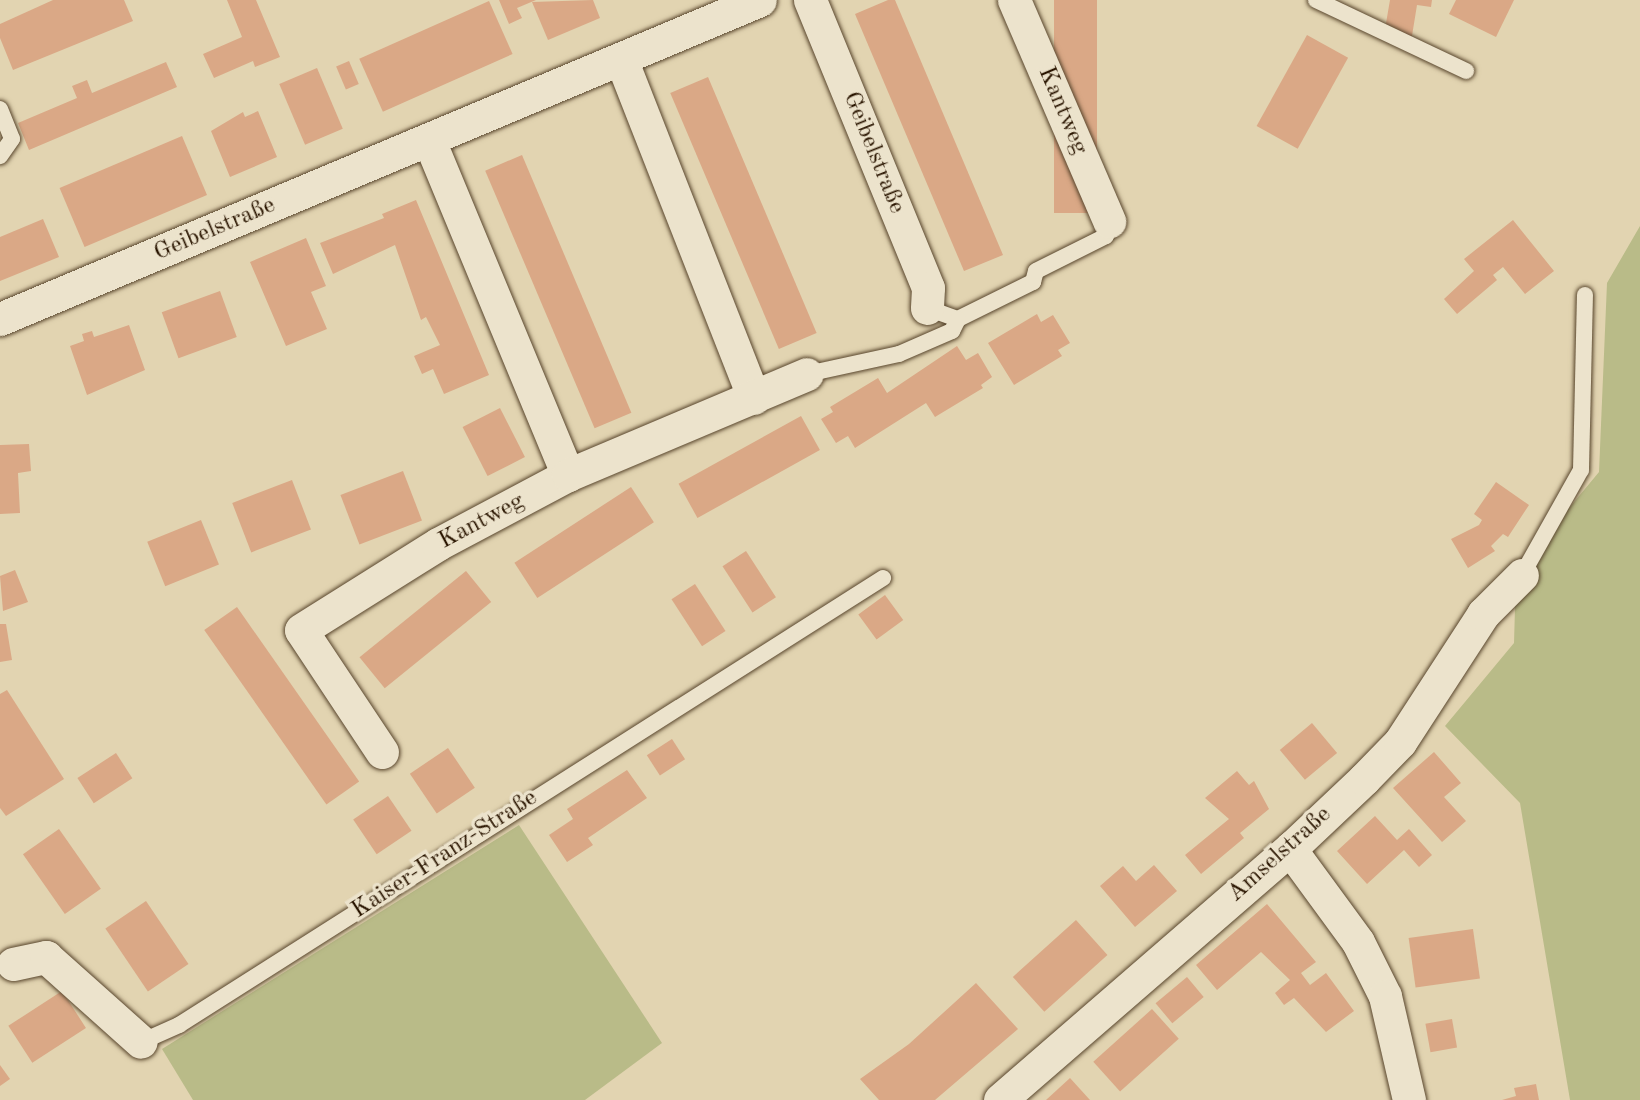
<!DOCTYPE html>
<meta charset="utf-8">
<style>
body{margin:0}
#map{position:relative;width:1640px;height:1100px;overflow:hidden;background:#e2d4b1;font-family:"Old Standard TT",serif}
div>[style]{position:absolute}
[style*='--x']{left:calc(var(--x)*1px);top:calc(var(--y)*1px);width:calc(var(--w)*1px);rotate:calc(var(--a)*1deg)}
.green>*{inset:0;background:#b9bb88}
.building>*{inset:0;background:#daa886;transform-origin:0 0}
.roads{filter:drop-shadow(0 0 2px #58452c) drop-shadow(0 0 2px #58452c)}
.service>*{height:16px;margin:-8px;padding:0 8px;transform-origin:8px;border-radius:8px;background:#ece3cc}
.minor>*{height:33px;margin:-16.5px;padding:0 16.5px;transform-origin:16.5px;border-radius:16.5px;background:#ece3cc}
span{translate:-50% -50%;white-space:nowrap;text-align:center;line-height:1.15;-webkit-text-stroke:7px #ece3cc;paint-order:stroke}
.street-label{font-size:24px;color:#2a1500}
</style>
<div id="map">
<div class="green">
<i style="clip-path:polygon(1640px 226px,1640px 1100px,1570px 1100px,1520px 803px,1445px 726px,1514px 643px,1516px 572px,1599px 472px,1607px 283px)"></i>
<i style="clip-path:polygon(519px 825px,662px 1043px,585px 1100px,193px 1100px,162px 1049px)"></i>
</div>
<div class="building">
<i style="clip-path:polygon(53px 0,124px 0,133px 21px,13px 70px,0 38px,0 24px)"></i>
<i style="clip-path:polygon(227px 0,256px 0,280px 57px,255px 67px,253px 61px,214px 78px,203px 54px,242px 37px)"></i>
<i style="clip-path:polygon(499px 0,536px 0,517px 8px,522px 18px,509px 24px)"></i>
<i style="clip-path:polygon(593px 0,600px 18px,548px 40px,532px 2px)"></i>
<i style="clip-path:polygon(888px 0,895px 0,1003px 255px,964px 271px,855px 14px)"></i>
<i style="left:1054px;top:0;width:43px;height:213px"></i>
<i style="clip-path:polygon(1390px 0,1432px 0,1431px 7px,1417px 5px,1411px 42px,1385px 29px)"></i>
<i style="clip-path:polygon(1456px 0,1514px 0,1496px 37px,1449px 14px)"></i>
<i style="left:489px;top:1px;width:58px;height:142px;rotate:66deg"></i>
<i style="left:1307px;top:35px;width:47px;height:104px;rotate:29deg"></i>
<i style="left:349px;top:61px;width:25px;height:14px;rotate:67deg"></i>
<i style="clip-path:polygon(166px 62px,177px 87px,29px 150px,18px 123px,77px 98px,72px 86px,87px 80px,92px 93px)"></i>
<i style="left:317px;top:68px;width:66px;height:41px;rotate:67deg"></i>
<i style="left:708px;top:77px;width:278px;height:41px;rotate:67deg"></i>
<i style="clip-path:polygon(258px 111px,277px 157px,230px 177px,211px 131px,243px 112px,245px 117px)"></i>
<i style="left:182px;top:136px;width:64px;height:133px;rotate:67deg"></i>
<i style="left:522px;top:155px;width:280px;height:40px;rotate:67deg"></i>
<i style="clip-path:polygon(416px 200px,489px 375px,444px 394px,433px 369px,422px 374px,414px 356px,440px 345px,426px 317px,421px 320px,395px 245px,333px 274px,320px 243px,384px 218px,382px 214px)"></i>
<i style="clip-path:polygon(43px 219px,59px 257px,0 281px,0 237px)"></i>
<i style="clip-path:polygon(1513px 220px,1554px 271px,1525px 294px,1503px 267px,1493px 275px,1497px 280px,1457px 314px,1444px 299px,1474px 271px,1464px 259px)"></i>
<i style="clip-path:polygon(306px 238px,326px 286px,311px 292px,327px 329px,286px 346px,250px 262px)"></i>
<i style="left:220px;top:291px;width:49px;height:62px;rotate:70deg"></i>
<i style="clip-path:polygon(1037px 314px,1041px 322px,1053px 315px,1070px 343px,1058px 350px,1062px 356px,1014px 385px,988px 343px)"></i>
<i style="clip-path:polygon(129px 325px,145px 370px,87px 395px,70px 346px,84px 341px,82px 334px,92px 331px,94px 337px)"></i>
<i style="clip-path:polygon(957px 346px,966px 360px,978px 353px,992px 377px,981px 385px,983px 388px,935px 417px,926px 403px,855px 448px,848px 436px,836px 443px,821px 419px,833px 412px,830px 407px,878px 378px,887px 393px)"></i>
<i style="left:500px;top:408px;width:55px;height:42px;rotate:63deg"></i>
<i style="left:801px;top:416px;width:39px;height:140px;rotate:61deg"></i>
<i style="clip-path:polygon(29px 444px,31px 471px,18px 473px,20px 513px,0 514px,0 445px)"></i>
<i style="left:403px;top:471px;width:53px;height:67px;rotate:69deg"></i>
<i style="left:292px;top:480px;width:53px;height:64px;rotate:69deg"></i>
<i style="clip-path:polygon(1496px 482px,1529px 505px,1508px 537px,1503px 534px,1491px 546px,1495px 551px,1468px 568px,1451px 539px,1479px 525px,1482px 520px,1474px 514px)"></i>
<i style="left:631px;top:487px;width:42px;height:139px;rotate:57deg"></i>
<i style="left:201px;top:520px;width:48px;height:58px;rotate:68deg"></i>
<i style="left:746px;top:551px;width:55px;height:28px;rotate:57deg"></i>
<i style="clip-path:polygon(15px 570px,28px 602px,3px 611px,0 576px)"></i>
<i style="left:466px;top:571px;width:40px;height:137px;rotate:51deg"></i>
<i style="left:695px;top:584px;width:56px;height:28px;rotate:57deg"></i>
<i style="left:885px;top:595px;width:31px;height:33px;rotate:54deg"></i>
<i style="left:237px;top:607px;width:213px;height:40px;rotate:55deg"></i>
<i style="clip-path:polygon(0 624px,6px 624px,12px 660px,0 662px)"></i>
<i style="clip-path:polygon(7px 690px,64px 779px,6px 816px,0 808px,0 694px)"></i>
<i style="left:1312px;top:723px;width:39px;height:42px;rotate:50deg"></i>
<i style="left:672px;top:739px;width:24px;height:30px;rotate:57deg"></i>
<i style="left:448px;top:748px;width:48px;height:46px;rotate:56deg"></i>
<i style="clip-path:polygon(1434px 752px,1461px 783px,1444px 797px,1466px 821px,1442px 842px,1393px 788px)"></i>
<i style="left:116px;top:753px;width:30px;height:46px;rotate:57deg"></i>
<i style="clip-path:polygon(627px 770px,647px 798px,588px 838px,593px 845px,567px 862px,549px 835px,573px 819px,567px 809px)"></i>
<i style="clip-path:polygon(1237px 771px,1249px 785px,1254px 781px,1269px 809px,1240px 833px,1244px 838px,1201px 874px,1185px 855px,1229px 819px,1205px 798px)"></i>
<i style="left:388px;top:796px;width:42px;height:42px;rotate:56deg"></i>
<i style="clip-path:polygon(1375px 816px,1397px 840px,1409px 829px,1432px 855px,1419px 867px,1404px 850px,1367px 884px,1337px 851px)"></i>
<i style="left:59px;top:829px;width:73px;height:44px;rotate:55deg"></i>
<i style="clip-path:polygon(1154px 865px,1177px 891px,1135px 927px,1100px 886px,1123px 866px,1136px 881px)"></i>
<i style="left:146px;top:901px;width:76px;height:49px;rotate:56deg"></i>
<i style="clip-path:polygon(1267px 904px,1316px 962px,1301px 973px,1310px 985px,1326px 973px,1354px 1011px,1326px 1032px,1294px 998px,1284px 1005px,1275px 993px,1290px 980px,1261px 952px,1217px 990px,1196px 965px)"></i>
<i style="left:1076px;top:920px;width:47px;height:85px;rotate:48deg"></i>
<i style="left:1473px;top:929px;width:50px;height:65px;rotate:82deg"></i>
<i style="left:1187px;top:977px;width:26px;height:41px;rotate:50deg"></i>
<i style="clip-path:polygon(976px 983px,1018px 1029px,935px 1100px,879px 1100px,860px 1079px,909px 1044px)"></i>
<i style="left:62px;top:991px;width:44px;height:64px;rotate:57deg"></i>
<i style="left:1152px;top:1009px;width:40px;height:79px;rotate:48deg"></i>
<i style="left:1452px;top:1019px;width:29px;height:27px;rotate:80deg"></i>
<i style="clip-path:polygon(0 1065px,10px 1079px,0 1086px)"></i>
<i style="clip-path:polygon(1070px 1078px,1090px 1100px,1046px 1100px)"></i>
<i style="clip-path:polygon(1536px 1084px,1539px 1100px,1502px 1100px,1516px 1096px,1514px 1088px)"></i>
</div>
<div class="roads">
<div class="service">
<i style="--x:1316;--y:0;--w:166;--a:25.3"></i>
<i style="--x:0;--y:109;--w:32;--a:68"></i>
<i style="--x:12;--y:139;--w:21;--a:125"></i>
<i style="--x:927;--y:308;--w:33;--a:20"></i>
<i style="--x:958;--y:319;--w:84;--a:-26.3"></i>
<i style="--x:1033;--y:282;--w:11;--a:-75"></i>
<i style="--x:1036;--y:271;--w:78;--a:-26.6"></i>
<i style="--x:1106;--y:236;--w:15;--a:-79"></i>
<i style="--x:807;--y:374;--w:94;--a:-12.3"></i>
<i style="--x:899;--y:354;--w:58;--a:-23.5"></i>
<i style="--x:952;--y:331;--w:13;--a:-63"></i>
<i style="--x:1522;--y:575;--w:120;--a:-60.7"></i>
<i style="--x:1581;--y:470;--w:175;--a:-88.7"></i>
<i style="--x:141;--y:1042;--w:42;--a:-24.1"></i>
<i style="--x:179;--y:1025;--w:834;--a:-32.41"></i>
</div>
<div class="minor">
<i style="--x:810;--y:0;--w:311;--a:67.7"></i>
<i style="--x:928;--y:288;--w:20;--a:93"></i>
<i style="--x:1014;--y:0;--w:241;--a:66.7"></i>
<i style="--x:621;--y:59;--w:364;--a:68.6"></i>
<i style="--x:429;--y:140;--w:363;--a:67.5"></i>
<i style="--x:0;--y:319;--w:824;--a:-22.77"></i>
<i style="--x:382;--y:752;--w:146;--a:-123.6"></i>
<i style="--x:301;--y:630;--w:162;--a:-32.1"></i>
<i style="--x:438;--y:544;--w:147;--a:-28"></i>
<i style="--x:568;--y:475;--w:259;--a:-22.9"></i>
<i style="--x:1290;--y:849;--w:115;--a:53.8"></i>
<i style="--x:1358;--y:942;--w:60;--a:63.4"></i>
<i style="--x:1385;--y:996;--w:107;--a:77"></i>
<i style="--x:13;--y:964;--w:34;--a:-12"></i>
<i style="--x:46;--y:957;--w:127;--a:41.8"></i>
<i style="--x:1000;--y:1100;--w:384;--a:-40.9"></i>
<i style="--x:1290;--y:849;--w:102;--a:-43.4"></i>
<i style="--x:1364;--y:779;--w:52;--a:-45.8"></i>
<i style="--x:1400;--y:742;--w:153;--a:-57"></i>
<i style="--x:1483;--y:614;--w:55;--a:-45"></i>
</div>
</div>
<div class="street-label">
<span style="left:1062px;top:111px;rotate:67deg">Kantweg</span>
<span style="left:873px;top:153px;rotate:68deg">Geibelstraße</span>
<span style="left:215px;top:230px;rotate:-23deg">Geibelstraße</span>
<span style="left:482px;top:522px;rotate:-28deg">Kantweg</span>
<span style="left:445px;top:855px;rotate:-33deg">Kaiser-Franz-Straße</span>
<span style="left:1280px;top:855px;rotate:-42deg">Amselstraße</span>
</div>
</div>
